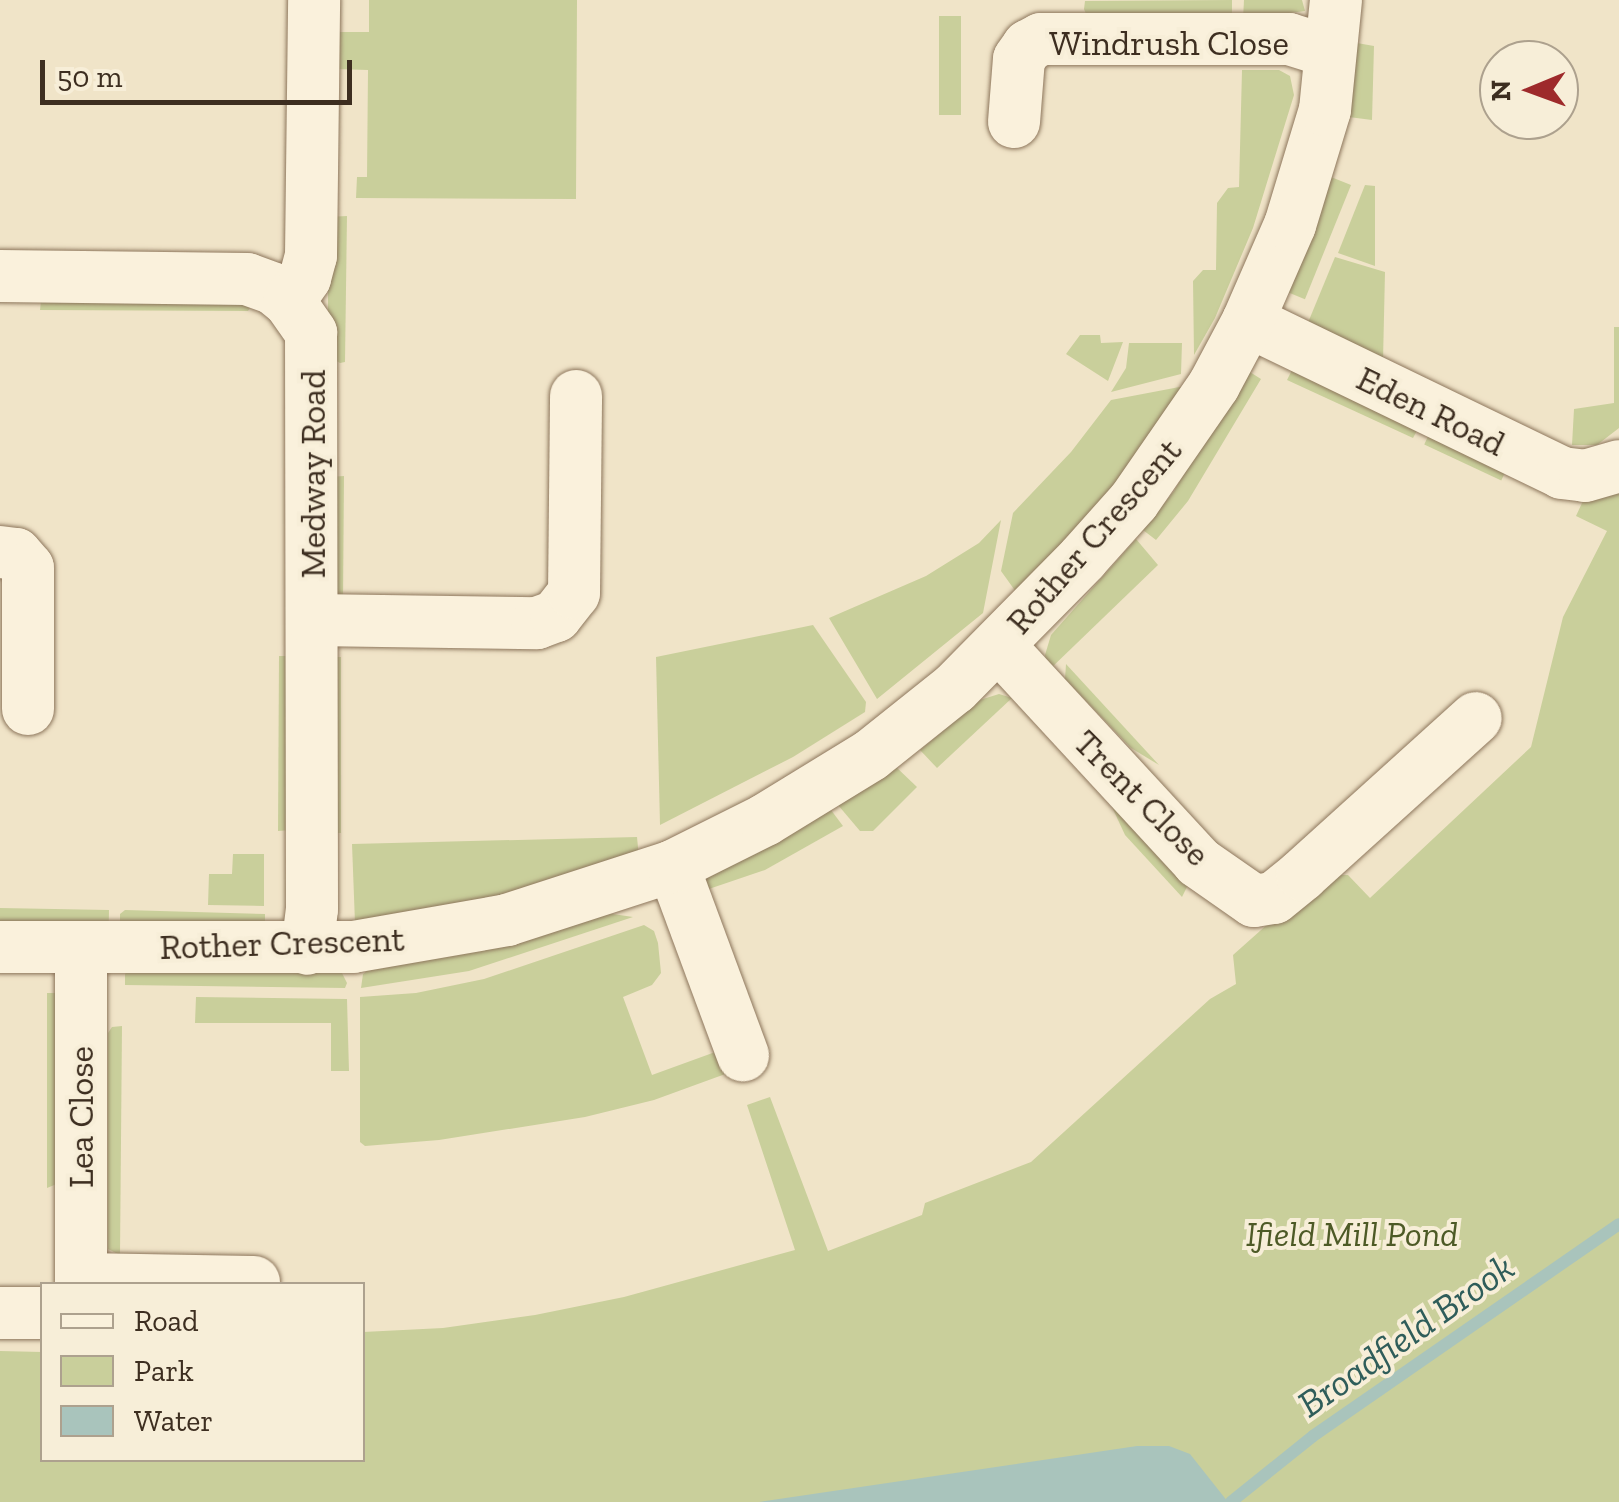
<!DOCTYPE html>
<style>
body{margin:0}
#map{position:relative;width:1619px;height:1502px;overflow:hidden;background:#f0e4c8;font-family:"Zilla Slab",serif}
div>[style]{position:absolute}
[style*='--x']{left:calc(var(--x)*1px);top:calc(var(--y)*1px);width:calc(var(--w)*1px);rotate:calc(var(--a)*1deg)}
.green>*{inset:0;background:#c9cf9b;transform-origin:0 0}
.water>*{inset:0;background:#a9c4bc}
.stream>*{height:12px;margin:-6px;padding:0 6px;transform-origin:6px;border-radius:6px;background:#a9c4bc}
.roads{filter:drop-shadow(0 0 2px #8d765c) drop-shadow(0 0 2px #8d765c)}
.minor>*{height:52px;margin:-26px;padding:0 26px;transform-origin:26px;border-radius:26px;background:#faf1dc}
span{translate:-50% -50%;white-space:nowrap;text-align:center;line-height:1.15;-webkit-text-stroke:8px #f7eed8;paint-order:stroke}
.street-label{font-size:35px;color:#3d2e20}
.park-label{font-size:35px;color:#4d5a26;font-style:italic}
.water-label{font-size:38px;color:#2f5d5a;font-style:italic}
.legend{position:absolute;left:40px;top:1282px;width:325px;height:180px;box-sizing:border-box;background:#f7eed8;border:2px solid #ada18e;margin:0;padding:12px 18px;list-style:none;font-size:30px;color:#3d2e20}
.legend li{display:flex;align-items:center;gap:20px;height:50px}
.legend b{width:50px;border:2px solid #ada18e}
.north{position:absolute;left:1479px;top:40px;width:100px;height:100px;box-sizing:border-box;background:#f7eed8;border:2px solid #ada18e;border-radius:50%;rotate:269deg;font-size:28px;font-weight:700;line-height:40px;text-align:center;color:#3d2e20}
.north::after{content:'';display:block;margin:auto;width:35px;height:45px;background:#9e2a2b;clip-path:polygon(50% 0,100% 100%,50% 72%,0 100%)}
.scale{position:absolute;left:40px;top:60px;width:312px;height:45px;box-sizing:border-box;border:5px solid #3d2e20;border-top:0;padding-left:12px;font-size:30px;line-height:35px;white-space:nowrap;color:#3d2e20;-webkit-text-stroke:8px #f7eed8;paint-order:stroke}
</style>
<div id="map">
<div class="green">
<i style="clip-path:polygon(369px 0,577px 0,576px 199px,356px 198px,357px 177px,367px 177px,368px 70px,335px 69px,336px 32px,369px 32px)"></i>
<i style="clip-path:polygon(1232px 0,1232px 20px,1086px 14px,1084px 9px,1085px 1px)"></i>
<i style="clip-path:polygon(1244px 0,1302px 0,1305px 11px,1243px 19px)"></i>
<i style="left:939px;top:16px;width:22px;height:99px"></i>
<i style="clip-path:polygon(1357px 43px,1374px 46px,1372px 120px,1341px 116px)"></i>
<i style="clip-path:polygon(1242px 70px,1279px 70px,1290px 76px,1294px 95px,1253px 228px,1215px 318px,1194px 355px,1193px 281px,1203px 270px,1216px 270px,1217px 203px,1228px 188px,1239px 187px)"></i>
<i style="left:1326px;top:175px;width:27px;height:123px;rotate:22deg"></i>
<i style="clip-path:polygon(1365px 185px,1375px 186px,1375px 266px,1338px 253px)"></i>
<i style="clip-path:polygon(347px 216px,345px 362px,340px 363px,335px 360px,328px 340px,328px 217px)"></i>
<i style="clip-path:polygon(1335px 257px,1385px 272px,1383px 361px,1307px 325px)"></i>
<i style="clip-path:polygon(42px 292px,256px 299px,248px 311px,40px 310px)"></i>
<i style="clip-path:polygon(1614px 327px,1619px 327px,1619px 428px,1597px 445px,1572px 445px,1574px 409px,1614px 403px)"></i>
<i style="clip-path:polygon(1080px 335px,1100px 335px,1101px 343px,1123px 342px,1108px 381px,1066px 354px)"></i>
<i style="clip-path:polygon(1129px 343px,1182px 343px,1181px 374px,1111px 392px,1126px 368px)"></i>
<i style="clip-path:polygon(1295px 364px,1420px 425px,1413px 438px,1287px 380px)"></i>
<i style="clip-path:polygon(1245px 369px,1261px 379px,1188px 501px,1156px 540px,1143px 530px,1174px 491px)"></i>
<i style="clip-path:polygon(1190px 385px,1161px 431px,1021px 599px,1001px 571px,1013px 513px,1071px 452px,1111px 400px)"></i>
<i style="left:1431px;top:430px;width:85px;height:16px;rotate:25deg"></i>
<i style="clip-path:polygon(344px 476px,343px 602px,332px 596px,328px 477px)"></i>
<i style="clip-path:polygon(1619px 484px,1619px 1502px,0 1502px,0 1351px,42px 1352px,42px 1460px,362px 1460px,363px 1332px,443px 1328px,535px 1315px,624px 1297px,795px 1250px,747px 1105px,770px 1097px,828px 1251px,922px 1215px,925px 1203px,1031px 1162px,1210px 999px,1236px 984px,1233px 955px,1323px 875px,1348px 875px,1370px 898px,1531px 747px,1563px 617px,1607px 531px,1576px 516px,1588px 490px)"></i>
<i style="clip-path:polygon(1001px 520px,983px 613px,877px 699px,829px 618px,926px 576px,979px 543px)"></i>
<i style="clip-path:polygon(1136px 539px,1158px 565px,1048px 671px,1045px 655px,1051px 635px)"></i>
<i style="clip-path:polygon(813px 625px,866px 702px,865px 712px,793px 757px,660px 825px,656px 657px)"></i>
<i style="clip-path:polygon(279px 656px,295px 656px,291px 830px,278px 831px)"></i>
<i style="left:324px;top:657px;width:17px;height:176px"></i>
<i style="clip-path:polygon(1066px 664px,1159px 765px,1131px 748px,1065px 679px)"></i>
<i style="clip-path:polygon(999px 694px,1012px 698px,937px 768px,920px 750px,980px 700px)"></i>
<i style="clip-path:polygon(895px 766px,917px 787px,873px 831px,860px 831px,838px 805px)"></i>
<i style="clip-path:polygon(1106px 794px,1188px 885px,1182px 897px,1125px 835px)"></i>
<i style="clip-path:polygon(831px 810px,843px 826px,765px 870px,700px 892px,698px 877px)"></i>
<i style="clip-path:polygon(637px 837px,639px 858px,576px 881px,355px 923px,352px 844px)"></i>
<i style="clip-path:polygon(233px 854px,264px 854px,264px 906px,208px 905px,209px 874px,232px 874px)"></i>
<i style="left:0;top:908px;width:109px;height:16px;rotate:1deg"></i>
<i style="clip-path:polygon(125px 910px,265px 914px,265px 926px,120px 928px,120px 914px)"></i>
<i style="clip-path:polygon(606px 913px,633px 917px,469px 971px,361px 988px,363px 974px,372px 967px)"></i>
<i style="clip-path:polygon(644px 925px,654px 931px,658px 943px,661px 973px,652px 985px,623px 997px,652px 1075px,729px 1047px,739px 1069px,654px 1100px,585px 1117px,439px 1140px,365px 1146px,360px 1142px,360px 997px,416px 993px,484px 979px)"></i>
<i style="clip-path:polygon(130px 968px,340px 969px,347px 983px,345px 988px,125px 985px,125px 974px)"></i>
<i style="clip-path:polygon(47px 993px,57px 993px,59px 1183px,47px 1188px)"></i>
<i style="clip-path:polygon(196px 997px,347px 999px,349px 1071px,331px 1071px,331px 1023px,195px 1023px)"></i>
<i style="clip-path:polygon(122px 1026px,120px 1255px,108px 1249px,108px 1033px,112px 1027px)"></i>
</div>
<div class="water">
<i style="clip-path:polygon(1137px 1446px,1169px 1446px,1190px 1454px,1228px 1502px,759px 1502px)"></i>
</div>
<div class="stream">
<i style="--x:1231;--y:1502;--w:105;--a:-38.8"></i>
<i style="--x:1313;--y:1436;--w:372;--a:-34.7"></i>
</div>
<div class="roads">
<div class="minor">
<i style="--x:1014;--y:122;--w:63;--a:-85.5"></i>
<i style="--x:1019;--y:59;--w:16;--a:-55"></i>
<i style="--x:1028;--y:46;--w:15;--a:-28"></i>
<i style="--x:1041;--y:39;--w:248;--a:0"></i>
<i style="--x:1289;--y:39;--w:41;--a:17.1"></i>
<i style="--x:0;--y:276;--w:247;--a:0.7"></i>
<i style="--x:247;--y:279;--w:29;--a:20"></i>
<i style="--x:274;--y:289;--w:19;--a:39"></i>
<i style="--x:289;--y:301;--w:39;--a:55"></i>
<i style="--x:311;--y:333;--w:576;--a:89.9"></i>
<i style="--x:312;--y:909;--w:40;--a:97.1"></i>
<i style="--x:289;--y:301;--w:28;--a:-55"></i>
<i style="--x:305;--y:278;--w:23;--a:-75"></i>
<i style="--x:311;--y:256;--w:256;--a:-89.3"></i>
<i style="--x:1248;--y:321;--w:349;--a:25.8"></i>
<i style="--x:1562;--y:473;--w:23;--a:7"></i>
<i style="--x:1585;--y:476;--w:35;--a:-16"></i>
<i style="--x:0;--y:552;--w:16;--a:7"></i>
<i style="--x:16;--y:554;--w:18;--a:49"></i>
<i style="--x:28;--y:568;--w:141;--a:90"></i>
<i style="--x:313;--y:620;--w:224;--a:0.8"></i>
<i style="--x:537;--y:623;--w:20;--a:-20"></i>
<i style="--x:556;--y:616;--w:29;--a:-52"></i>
<i style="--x:574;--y:593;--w:197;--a:-89.4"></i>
<i style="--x:999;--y:646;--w:294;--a:47.3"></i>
<i style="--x:1198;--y:862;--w:68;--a:34.9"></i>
<i style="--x:1254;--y:901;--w:20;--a:-9"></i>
<i style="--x:1274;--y:898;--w:36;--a:-39"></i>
<i style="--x:1302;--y:875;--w:234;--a:-42.1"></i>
<i style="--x:673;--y:866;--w:202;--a:69.7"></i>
<i style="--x:0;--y:947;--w:353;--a:0"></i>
<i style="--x:353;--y:947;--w:156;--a:-9.9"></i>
<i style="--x:507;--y:920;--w:175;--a:-18"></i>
<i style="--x:673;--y:866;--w:103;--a:-26.6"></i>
<i style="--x:765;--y:820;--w:124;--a:-31.5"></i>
<i style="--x:871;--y:755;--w:107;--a:-38.6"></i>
<i style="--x:955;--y:688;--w:182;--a:-45.4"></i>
<i style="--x:1083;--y:558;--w:76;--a:-48.2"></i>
<i style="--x:1134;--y:501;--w:141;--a:-55.4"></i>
<i style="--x:1214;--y:385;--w:72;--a:-62"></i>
<i style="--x:1248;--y:321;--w:105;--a:-66.4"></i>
<i style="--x:1290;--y:225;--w:120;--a:-73.1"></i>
<i style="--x:1325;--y:110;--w:111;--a:-84.3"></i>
<i style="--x:81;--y:1279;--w:173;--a:1"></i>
<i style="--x:81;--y:1284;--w:335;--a:-90"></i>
<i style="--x:0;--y:1313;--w:42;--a:0"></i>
</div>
</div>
<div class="street-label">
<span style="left:1169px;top:43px">Windrush Close</span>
<span style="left:1431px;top:411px;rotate:26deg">Eden Road</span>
<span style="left:313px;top:474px;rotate:-90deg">Medway Road</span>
<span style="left:1094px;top:536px;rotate:-49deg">Rother Crescent</span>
<span style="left:1142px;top:798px;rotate:45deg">Trent Close</span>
<span style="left:282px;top:943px;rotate:-2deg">Rother Crescent</span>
<span style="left:81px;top:1117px;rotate:-90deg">Lea Close</span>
</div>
<div class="park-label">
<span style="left:1352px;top:1234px">Ifield Mill Pond</span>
</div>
<div class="water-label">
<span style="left:1406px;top:1336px;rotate:-35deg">Broadfield Brook</span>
</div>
<ul class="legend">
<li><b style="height:12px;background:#faf1dc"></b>Road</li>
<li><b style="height:28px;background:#c9cf9b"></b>Park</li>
<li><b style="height:28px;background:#a9c4bc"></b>Water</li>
</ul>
<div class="north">N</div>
<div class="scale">50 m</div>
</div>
